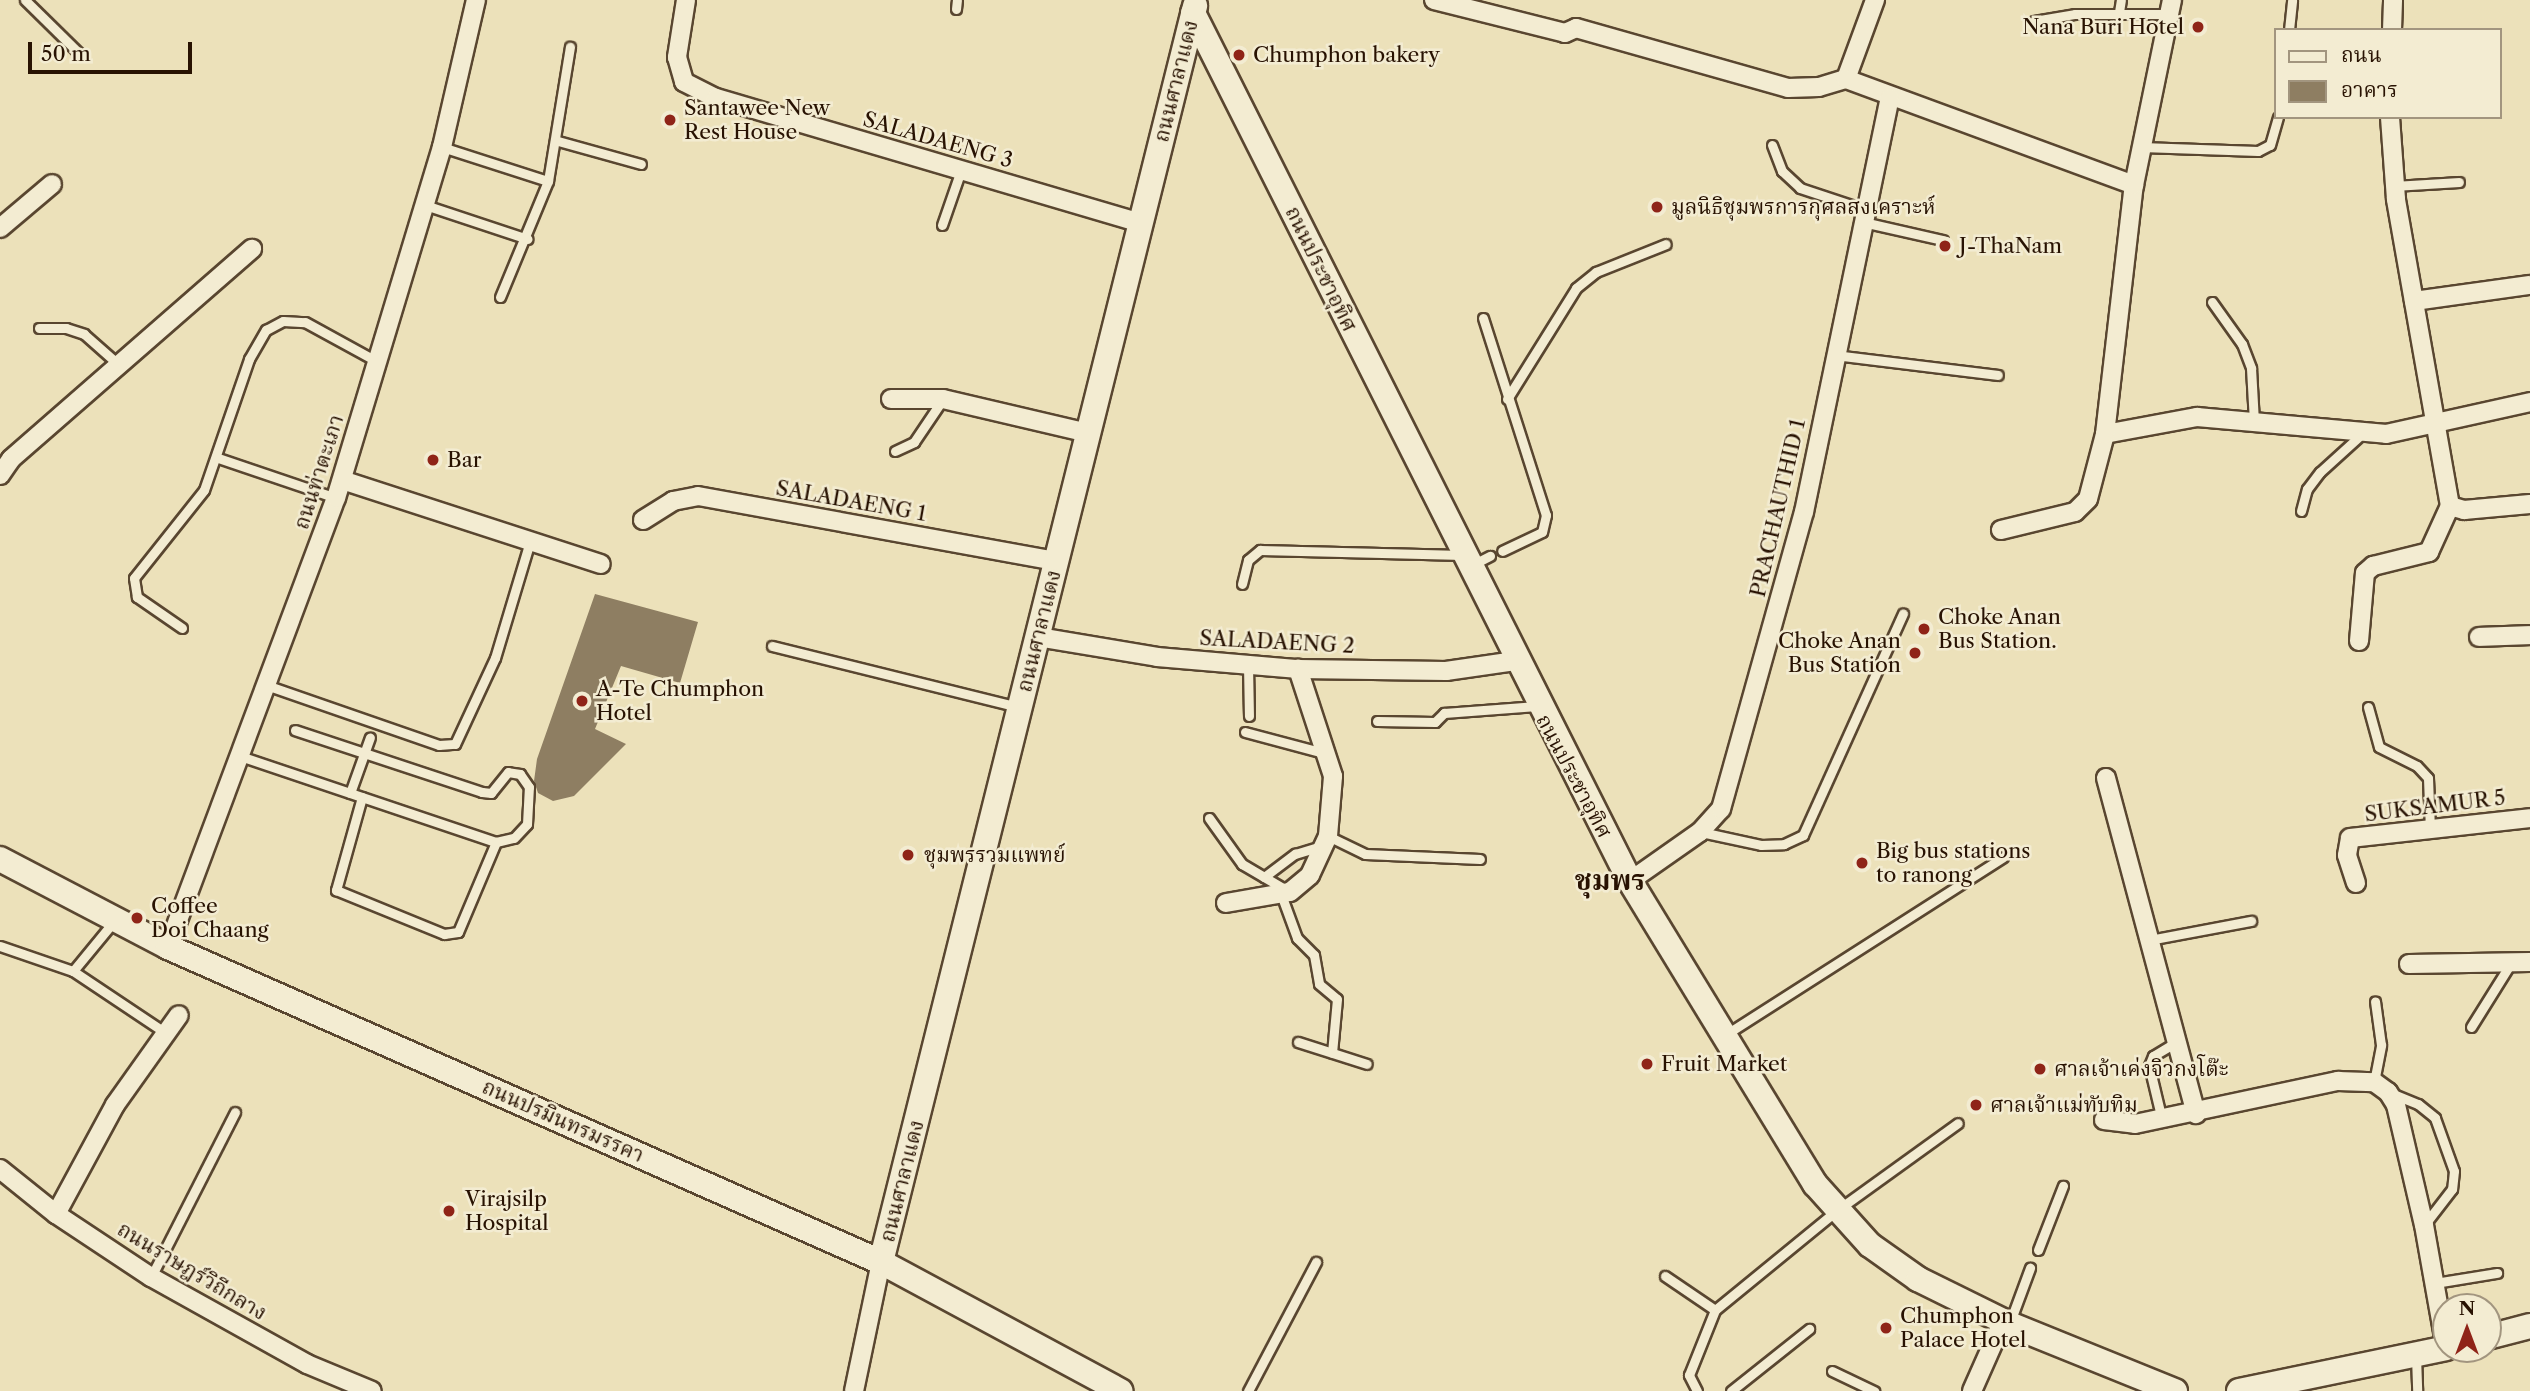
<!DOCTYPE html>
<meta charset="utf-8">
<style>
body{margin:0}
#map{position:relative;width:2530px;height:1391px;overflow:hidden;background:#ece1ba;font-family:"Libre Caslon Text","Noto Serif Thai",serif}
div>[style]{position:absolute}
[style*='--x']{left:calc(var(--x)*1px);top:calc(var(--y)*1px);width:calc(var(--w)*1px);rotate:calc(var(--a)*1deg)}
.building>*{inset:0;background:#8e7e62}
.roads{filter:drop-shadow(2px 0 #594630) drop-shadow(-2px 0 #594630) drop-shadow(0 2px #594630) drop-shadow(0 -2px #594630)}
.lane>*{height:9px;margin:-4.5px;padding:0 4.5px;transform-origin:4.5px;border-radius:4.5px;background:#f3ecd2}
.street>*{height:18px;margin:-9px;padding:0 9px;transform-origin:9px;border-radius:9px;background:#f3ecd2}
.secondary>*{height:24px;margin:-12px;padding:0 12px;transform-origin:12px;border-radius:12px;background:#f3ecd2}
.dots>*{width:19px;height:19px;translate:-50% -50%;box-sizing:border-box;border:4px solid #f3ecd2;border-radius:50%}
span{translate:-50% -50%;white-space:nowrap;text-align:center;line-height:1.15;-webkit-text-stroke:5px #f3ecd2;paint-order:stroke}
.poi-label{font-size:21px;color:#281202}
.right{translate:-100% -50%;text-align:right}
.left{translate:0 -50%;text-align:left}
.street-label{font-size:21px;color:#281202}
.district-label{font-size:28px;color:#281202;font-weight:700}
.legend{position:absolute;left:2274px;top:28px;width:228px;height:91px;box-sizing:border-box;background:#f3ecd2;border:2px solid #a2957f;margin:0;padding:9px 12px;list-style:none;font-size:21px;color:#281202}
.legend li{display:flex;align-items:center;gap:14px;height:35px}
.legend b{width:35px;border:2px solid #a2957f}
.north{position:absolute;left:2432px;top:1293px;width:70px;height:70px;box-sizing:border-box;background:#f3ecd2;border:2px solid #a2957f;border-radius:50%;rotate:0deg;font-size:19px;font-weight:700;line-height:28px;text-align:center;color:#281202}
.north::after{content:'';display:block;margin:auto;width:24px;height:32px;background:#8f2418;clip-path:polygon(50% 0,100% 100%,50% 72%,0 100%)}
.scale{position:absolute;left:28px;top:42px;width:164px;height:32px;box-sizing:border-box;border:4px solid #281202;border-top:0;padding-left:9px;font-size:21px;line-height:24px;white-space:nowrap;color:#281202;-webkit-text-stroke:5px #f3ecd2;paint-order:stroke}
</style>
<div id="map">
<div class="building">
<div style="clip-path:polygon(595px 594px,698px 622px,680px 683px,621px 666px,595px 729px,626px 744px,574px 796px,553px 801px,538px 793px,534px 781px,537px 759px)"></div>
</div>
<div class="roads">
<div class="lane">
<div style="--x:25;--y:0;--w:76;--a:44.5"></div>
<div style="--x:956;--y:9;--w:9;--a:-84"></div>
<div style="--x:2119;--y:12;--w:12;--a:-81"></div>
<div style="--x:2034;--y:21;--w:42;--a:-9.7"></div>
<div style="--x:2075;--y:14;--w:94;--a:0"></div>
<div style="--x:2289;--y:30;--w:30;--a:-84"></div>
<div style="--x:558;--y:141;--w:86;--a:15.5"></div>
<div style="--x:1772;--y:145;--w:28;--a:69"></div>
<div style="--x:1782;--y:171;--w:25;--a:43"></div>
<div style="--x:1800;--y:188;--w:70;--a:18.4"></div>
<div style="--x:442;--y:147;--w:111;--a:17.8"></div>
<div style="--x:2141;--y:147;--w:117;--a:2"></div>
<div style="--x:2258;--y:151;--w:13;--a:-27"></div>
<div style="--x:2270;--y:145;--w:29;--a:-74"></div>
<div style="--x:2394;--y:186;--w:65;--a:-3.5"></div>
<div style="--x:425;--y:205;--w:108;--a:18.3"></div>
<div style="--x:1863;--y:222;--w:82;--a:12.7"></div>
<div style="--x:942;--y:225;--w:58;--a:-70.9"></div>
<div style="--x:500;--y:297;--w:126;--a:-67.5"></div>
<div style="--x:548;--y:181;--w:136;--a:-80.7"></div>
<div style="--x:2212;--y:302;--w:52;--a:54.5"></div>
<div style="--x:2242;--y:344;--w:26;--a:69"></div>
<div style="--x:2251;--y:368;--w:54;--a:86.8"></div>
<div style="--x:1483;--y:318;--w:207;--a:72.3"></div>
<div style="--x:1546;--y:515;--w:17;--a:103"></div>
<div style="--x:1542;--y:532;--w:44;--a:154.6"></div>
<div style="--x:39;--y:328;--w:27;--a:0"></div>
<div style="--x:66;--y:328;--w:19;--a:18"></div>
<div style="--x:84;--y:334;--w:47;--a:41.5"></div>
<div style="--x:1835;--y:355;--w:164;--a:7"></div>
<div style="--x:1507;--y:399;--w:131;--a:-58.1"></div>
<div style="--x:1576;--y:288;--w:26;--a:-39"></div>
<div style="--x:1596;--y:272;--w:75;--a:-21.8"></div>
<div style="--x:895;--y:451;--w:21;--a:-25"></div>
<div style="--x:914;--y:442;--w:52;--a:-56"></div>
<div style="--x:218;--y:458;--w:125;--a:18.7"></div>
<div style="--x:2301;--y:511;--w:23;--a:-75"></div>
<div style="--x:2307;--y:489;--w:21;--a:-53"></div>
<div style="--x:2320;--y:472;--w:58;--a:-42.2"></div>
<div style="--x:1474;--y:564;--w:18;--a:-27"></div>
<div style="--x:1242;--y:584;--w:25;--a:-76"></div>
<div style="--x:1248;--y:560;--w:16;--a:-40"></div>
<div style="--x:1260;--y:550;--w:203;--a:1.4"></div>
<div style="--x:182;--y:628;--w:55;--a:-145.4"></div>
<div style="--x:137;--y:597;--w:19;--a:-99"></div>
<div style="--x:134;--y:578;--w:112;--a:-51.5"></div>
<div style="--x:204;--y:490;--w:139;--a:-71"></div>
<div style="--x:249;--y:359;--w:34;--a:-60"></div>
<div style="--x:266;--y:330;--w:19;--a:-28"></div>
<div style="--x:283;--y:321;--w:22;--a:3"></div>
<div style="--x:305;--y:322;--w:83;--a:28.7"></div>
<div style="--x:772;--y:646;--w:254;--a:13.9"></div>
<div style="--x:1248;--y:665;--w:51;--a:88.9"></div>
<div style="--x:266;--y:685;--w:183;--a:19.1"></div>
<div style="--x:439;--y:745;--w:16;--a:-4"></div>
<div style="--x:455;--y:744;--w:95;--a:-65.1"></div>
<div style="--x:495;--y:658;--w:122;--a:-73.3"></div>
<div style="--x:2368;--y:707;--w:41;--a:74.6"></div>
<div style="--x:2379;--y:747;--w:42;--a:26.6"></div>
<div style="--x:2417;--y:766;--w:16;--a:47"></div>
<div style="--x:2428;--y:778;--w:51;--a:87.8"></div>
<div style="--x:1377;--y:721;--w:58;--a:1"></div>
<div style="--x:1435;--y:722;--w:13;--a:-45"></div>
<div style="--x:1444;--y:713;--w:93;--a:-4.3"></div>
<div style="--x:1245;--y:732;--w:82;--a:14.9"></div>
<div style="--x:240;--y:756;--w:270;--a:18.6"></div>
<div style="--x:496;--y:842;--w:18;--a:-13"></div>
<div style="--x:514;--y:838;--w:19;--a:-47"></div>
<div style="--x:527;--y:824;--w:37;--a:-87"></div>
<div style="--x:529;--y:787;--w:16;--a:-125"></div>
<div style="--x:520;--y:774;--w:12;--a:-171"></div>
<div style="--x:508;--y:772;--w:27;--a:129"></div>
<div style="--x:491;--y:793;--w:9;--a:-174"></div>
<div style="--x:482;--y:792;--w:197;--a:-161.7"></div>
<div style="--x:350;--y:793;--w:59;--a:-70.3"></div>
<div style="--x:362;--y:797;--w:97;--a:105.6"></div>
<div style="--x:336;--y:890;--w:117;--a:22.2"></div>
<div style="--x:444;--y:934;--w:14;--a:-8"></div>
<div style="--x:458;--y:932;--w:98;--a:-67.1"></div>
<div style="--x:1209;--y:818;--w:57;--a:54.3"></div>
<div style="--x:1242;--y:864;--w:53;--a:30.4"></div>
<div style="--x:1701;--y:832;--w:61;--a:12.2"></div>
<div style="--x:1761;--y:845;--w:23;--a:-2"></div>
<div style="--x:1784;--y:844;--w:21;--a:-25"></div>
<div style="--x:1803;--y:835;--w:243;--a:-65.7"></div>
<div style="--x:1328;--y:836;--w:41;--a:25.9"></div>
<div style="--x:1365;--y:854;--w:115;--a:2.5"></div>
<div style="--x:1264;--y:877;--w:39;--a:-37"></div>
<div style="--x:1295;--y:854;--w:30;--a:-17"></div>
<div style="--x:1282;--y:897;--w:44;--a:69.9"></div>
<div style="--x:1297;--y:938;--w:24;--a:45"></div>
<div style="--x:1314;--y:955;--w:29;--a:80"></div>
<div style="--x:1319;--y:984;--w:23;--a:40"></div>
<div style="--x:1337;--y:999;--w:54;--a:95.3"></div>
<div style="--x:2149;--y:940;--w:104;--a:-10.6"></div>
<div style="--x:0;--y:946;--w:77;--a:18.9"></div>
<div style="--x:73;--y:971;--w:65;--a:-50.6"></div>
<div style="--x:73;--y:971;--w:112;--a:33.7"></div>
<div style="--x:2471;--y:1027;--w:75;--a:-58"></div>
<div style="--x:1725;--y:1035;--w:330;--a:-32.6"></div>
<div style="--x:1298;--y:1042;--w:72;--a:17.7"></div>
<div style="--x:2374;--y:1082;--w:38;--a:-79"></div>
<div style="--x:2381;--y:1045;--w:44;--a:-97.8"></div>
<div style="--x:2393;--y:1094;--w:27;--a:22"></div>
<div style="--x:2418;--y:1104;--w:22;--a:39"></div>
<div style="--x:2435;--y:1118;--w:56;--a:70.3"></div>
<div style="--x:2454;--y:1171;--w:18;--a:96"></div>
<div style="--x:2452;--y:1189;--w:44;--a:127.6"></div>
<div style="--x:2162;--y:1120;--w:56;--a:-103.5"></div>
<div style="--x:2149;--y:1066;--w:11;--a:-68"></div>
<div style="--x:2153;--y:1056;--w:27;--a:-31"></div>
<div style="--x:2038;--y:1250;--w:69;--a:-68.7"></div>
<div style="--x:1665;--y:1276;--w:60;--a:34.2"></div>
<div style="--x:151;--y:1277;--w:185;--a:-63"></div>
<div style="--x:2435;--y:1283;--w:63;--a:-9.2"></div>
<div style="--x:2010;--y:1322;--w:58;--a:-69.7"></div>
<div style="--x:2416;--y:1356;--w:35;--a:88"></div>
<div style="--x:1832;--y:1371;--w:47;--a:25.5"></div>
<div style="--x:1248;--y:1391;--w:146;--a:-62.2"></div>
<div style="--x:1697;--y:1391;--w:18;--a:-117"></div>
<div style="--x:1689;--y:1375;--w:70;--a:-68.2"></div>
<div style="--x:1715;--y:1310;--w:156;--a:-39.3"></div>
<div style="--x:1836;--y:1211;--w:150;--a:-35.8"></div>
<div style="--x:1731;--y:1391;--w:100;--a:-38.5"></div>
</div>
<div class="street">
<div style="--x:686;--y:0;--w:58;--a:99"></div>
<div style="--x:677;--y:57;--w:26;--a:74"></div>
<div style="--x:684;--y:82;--w:36;--a:27"></div>
<div style="--x:716;--y:98;--w:443;--a:16.4"></div>
<div style="--x:1434;--y:0;--w:135;--a:14.1"></div>
<div style="--x:1565;--y:33;--w:12;--a:-24"></div>
<div style="--x:1576;--y:28;--w:220;--a:15.8"></div>
<div style="--x:1788;--y:88;--w:31;--a:-2"></div>
<div style="--x:1819;--y:87;--w:28;--a:-17"></div>
<div style="--x:1875;--y:0;--w:84;--a:110.2"></div>
<div style="--x:1846;--y:79;--w:307;--a:20.2"></div>
<div style="--x:2392;--y:30;--w:30;--a:-88"></div>
<div style="--x:0;--y:228;--w:68;--a:-40.2"></div>
<div style="--x:2414;--y:301;--w:117;--a:-7.9"></div>
<div style="--x:891;--y:399;--w:52;--a:0"></div>
<div style="--x:943;--y:399;--w:149;--a:13.2"></div>
<div style="--x:2105;--y:434;--w:94;--a:-10.5"></div>
<div style="--x:2197;--y:417;--w:190;--a:5.1"></div>
<div style="--x:2386;--y:434;--w:148;--a:-12.5"></div>
<div style="--x:0;--y:475;--w:19;--a:-55"></div>
<div style="--x:11;--y:459;--w:320;--a:-41.1"></div>
<div style="--x:342;--y:480;--w:272;--a:18"></div>
<div style="--x:2450;--y:506;--w:15;--a:16"></div>
<div style="--x:2464;--y:510;--w:66;--a:-5.2"></div>
<div style="--x:643;--y:520;--w:36;--a:-32"></div>
<div style="--x:673;--y:501;--w:25;--a:-11"></div>
<div style="--x:698;--y:496;--w:364;--a:10.3"></div>
<div style="--x:2001;--y:530;--w:76;--a:-13.7"></div>
<div style="--x:2075;--y:512;--w:18;--a:-45"></div>
<div style="--x:2088;--y:499;--w:67;--a:-75.3"></div>
<div style="--x:2105;--y:434;--w:251;--a:-83.4"></div>
<div style="--x:2134;--y:185;--w:189;--a:-78.4"></div>
<div style="--x:1038;--y:637;--w:121;--a:9.5"></div>
<div style="--x:1157;--y:657;--w:142;--a:4.9"></div>
<div style="--x:1298;--y:669;--w:148;--a:0.8"></div>
<div style="--x:1446;--y:671;--w:70;--a:-8.2"></div>
<div style="--x:2479;--y:637;--w:51;--a:-2.2"></div>
<div style="--x:2359;--y:641;--w:68;--a:-85"></div>
<div style="--x:2365;--y:573;--w:11;--a:-41"></div>
<div style="--x:2373;--y:566;--w:58;--a:-14"></div>
<div style="--x:2429;--y:552;--w:51;--a:-65.5"></div>
<div style="--x:2450;--y:506;--w:312;--a:-100"></div>
<div style="--x:2396;--y:199;--w:82;--a:-94.2"></div>
<div style="--x:2106;--y:778;--w:348;--a:75"></div>
<div style="--x:1630;--y:881;--w:85;--a:-35"></div>
<div style="--x:1700;--y:832;--w:31;--a:-48"></div>
<div style="--x:1721;--y:809;--w:308;--a:-74.4"></div>
<div style="--x:1804;--y:512;--w:423;--a:-78.3"></div>
<div style="--x:2356;--y:883;--w:29;--a:-108"></div>
<div style="--x:2347;--y:855;--w:17;--a:-80"></div>
<div style="--x:2350;--y:838;--w:181;--a:-6.3"></div>
<div style="--x:1226;--y:903;--w:65;--a:-9.8"></div>
<div style="--x:1290;--y:892;--w:26;--a:-40"></div>
<div style="--x:1310;--y:875;--w:43;--a:-65.2"></div>
<div style="--x:1328;--y:836;--w:60;--a:-85.2"></div>
<div style="--x:1333;--y:776;--w:113;--a:-108.1"></div>
<div style="--x:168;--y:947;--w:479;--a:-69.5"></div>
<div style="--x:336;--y:498;--w:367;--a:-73.2"></div>
<div style="--x:442;--y:147;--w:151;--a:-77"></div>
<div style="--x:2409;--y:964;--w:121;--a:-0.9"></div>
<div style="--x:2104;--y:1120;--w:31;--a:7"></div>
<div style="--x:2135;--y:1124;--w:208;--a:-12"></div>
<div style="--x:2338;--y:1081;--w:36;--a:2"></div>
<div style="--x:2374;--y:1082;--w:17;--a:36"></div>
<div style="--x:2388;--y:1092;--w:15;--a:58"></div>
<div style="--x:2396;--y:1105;--w:123;--a:76.9"></div>
<div style="--x:2424;--y:1225;--w:125;--a:79.9"></div>
<div style="--x:0;--y:1169;--w:72;--a:38.8"></div>
<div style="--x:56;--y:1214;--w:114;--a:33.6"></div>
<div style="--x:151;--y:1277;--w:179;--a:29.1"></div>
<div style="--x:307;--y:1364;--w:70;--a:22.6"></div>
<div style="--x:56;--y:1214;--w:124;--a:-61.6"></div>
<div style="--x:115;--y:1105;--w:110;--a:-54.6"></div>
<div style="--x:854;--y:1391;--w:132;--a:-78.2"></div>
<div style="--x:1972;--y:1391;--w:77;--a:-66.1"></div>
</div>
<div class="secondary">
<div style="--x:1193;--y:13;--w:972;--a:63.28"></div>
<div style="--x:1630;--y:881;--w:355;--a:58.6"></div>
<div style="--x:1815;--y:1184;--w:82;--a:48"></div>
<div style="--x:1870;--y:1245;--w:59;--a:35.3"></div>
<div style="--x:1918;--y:1279;--w:102;--a:26.3"></div>
<div style="--x:2009;--y:1324;--w:179;--a:22"></div>
<div style="--x:0;--y:859;--w:190;--a:27.6"></div>
<div style="--x:168;--y:947;--w:779;--a:23.84"></div>
<div style="--x:881;--y:1262;--w:272;--a:28.3"></div>
<div style="--x:881;--y:1262;--w:1295;--a:-75.96"></div>
<div style="--x:2488;--y:1337;--w:43;--a:-14.7"></div>
<div style="--x:2239;--y:1391;--w:211;--a:-11.7"></div>
</div>
</div>
<div class="dots">
<div style="left:2198px;top:27px;background:#8f2418"></div>
<div style="left:1239px;top:55px;background:#8f2418"></div>
<div style="left:670px;top:120px;background:#8f2418"></div>
<div style="left:1657px;top:207px;background:#8f2418"></div>
<div style="left:1945px;top:246px;background:#8f2418"></div>
<div style="left:433px;top:460px;background:#8f2418"></div>
<div style="left:1924px;top:629px;background:#8f2418"></div>
<div style="left:1915px;top:653px;background:#8f2418"></div>
<div style="left:582px;top:701px;background:#8f2418"></div>
<div style="left:908px;top:855px;background:#8f2418"></div>
<div style="left:1862px;top:863px;background:#8f2418"></div>
<div style="left:137px;top:918px;background:#8f2418"></div>
<div style="left:1647px;top:1064px;background:#8f2418"></div>
<div style="left:2040px;top:1069px;background:#8f2418"></div>
<div style="left:1976px;top:1105px;background:#8f2418"></div>
<div style="left:449px;top:1211px;background:#8f2418"></div>
<div style="left:1886px;top:1328px;background:#8f2418"></div>
</div>
<div class="poi-label">
<span class="right" style="left:2184px;top:27px">Nana Buri Hotel</span>
<span class="left" style="left:1253px;top:55px">Chumphon bakery</span>
<span class="left" style="left:684px;top:120px">Santawee New<br>Rest House</span>
<span class="left" style="left:1671px;top:207px">มูลนิธิชุมพรการกุศลสงเคราะห์</span>
<span class="left" style="left:1959px;top:246px">J-ThaNam</span>
<span class="left" style="left:447px;top:460px">Bar</span>
<span class="left" style="left:1938px;top:629px">Choke Anan<br>Bus Station.</span>
<span class="right" style="left:1901px;top:653px">Choke Anan<br>Bus Station</span>
<span class="left" style="left:596px;top:701px">A-Te Chumphon<br>Hotel</span>
<span class="left" style="left:1876px;top:863px">Big bus stations<br>to ranong</span>
<span class="left" style="left:924px;top:855px">ชุมพรรวมแพทย์</span>
<span class="left" style="left:151px;top:918px">Coffee<br>Doi Chaang</span>
<span class="left" style="left:1661px;top:1064px">Fruit Market</span>
<span class="left" style="left:2054px;top:1069px">ศาลเจ้าเค่งจิวกงโต๊ะ</span>
<span class="left" style="left:1990px;top:1105px">ศาลเจ้าแม่ทับทิม</span>
<span class="left" style="left:465px;top:1211px">Virajsilp<br>Hospital</span>
<span class="left" style="left:1900px;top:1328px">Chumphon<br>Palace Hotel</span>
</div>
<div class="street-label">
<span style="left:1176px;top:81px;rotate:-76deg">ถนนศาลาแดง</span>
<span style="left:938px;top:140px;rotate:16deg">SALADAENG 3</span>
<span style="left:1321px;top:269px;rotate:64deg">ถนนประชาอุทิศ</span>
<span style="left:319px;top:472px;rotate:-72deg">ถนนท่าตะเภา</span>
<span style="left:851px;top:501px;rotate:10deg">SALADAENG 1</span>
<span style="left:1778px;top:508px;rotate:-77deg">PRACHAUTHID 1</span>
<span style="left:1039px;top:631px;rotate:-76deg">ถนนศาลาแดง</span>
<span style="left:1277px;top:642px;rotate:3deg">SALADAENG 2</span>
<span style="left:1574px;top:776px;rotate:62deg">ถนนประชาอุทิศ</span>
<span style="left:2435px;top:806px;rotate:-7deg">SUKSAMUR 5</span>
<span style="left:563px;top:1121px;rotate:24deg">ถนนปรมินทรมรรคา</span>
<span style="left:902px;top:1181px;rotate:-76deg">ถนนศาลาแดง</span>
<span style="left:192px;top:1271px;rotate:31deg">ถนนราษฎร์วิถีกลาง</span>
</div>
<div class="district-label">
<span style="left:1610px;top:880px">ชุมพร</span>
</div>
<ul class="legend">
<li><b style="height:9px;background:#f3ecd2"></b>ถนน</li>
<li><b style="height:19px;background:#8e7e62"></b>อาคาร</li>
</ul>
<div class="north">N</div>
<div class="scale">50 m</div>
</div>
